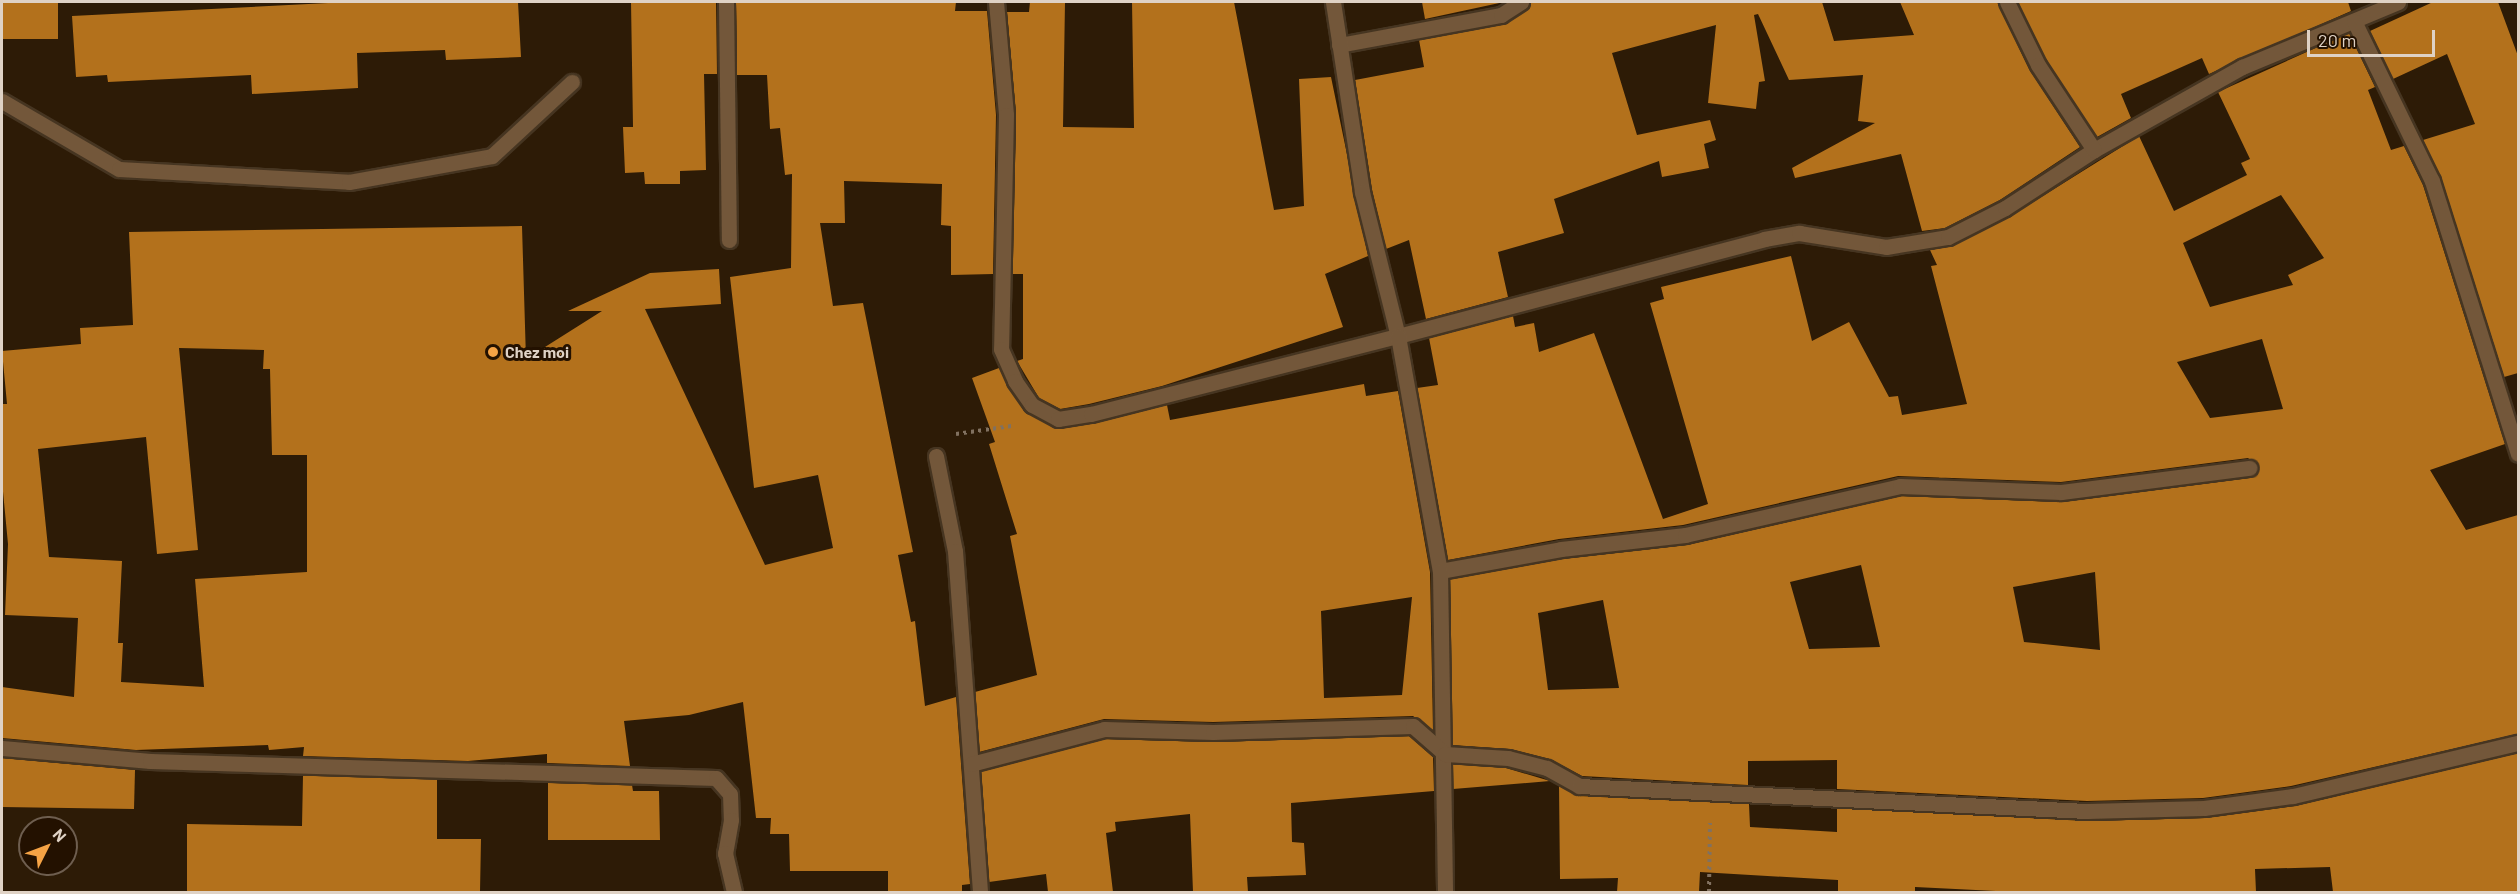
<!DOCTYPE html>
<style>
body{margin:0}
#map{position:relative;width:2520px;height:894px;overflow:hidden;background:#2d1b06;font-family:Barlow,sans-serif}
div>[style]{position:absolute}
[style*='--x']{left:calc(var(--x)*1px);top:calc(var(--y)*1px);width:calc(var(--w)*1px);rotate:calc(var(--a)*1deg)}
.building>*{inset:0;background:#b3711c;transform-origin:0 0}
.path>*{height:4px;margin-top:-2px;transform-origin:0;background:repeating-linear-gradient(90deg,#817160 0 3px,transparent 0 7.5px)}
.roads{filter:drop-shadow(2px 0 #463521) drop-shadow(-2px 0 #463521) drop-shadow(0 2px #463521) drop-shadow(0 -2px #463521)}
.service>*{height:15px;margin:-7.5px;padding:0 7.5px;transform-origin:7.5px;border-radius:7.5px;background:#73573a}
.minor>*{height:15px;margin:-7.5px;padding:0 7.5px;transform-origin:7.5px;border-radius:7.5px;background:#73573a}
.dots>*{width:16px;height:16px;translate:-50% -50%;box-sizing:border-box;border:3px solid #231100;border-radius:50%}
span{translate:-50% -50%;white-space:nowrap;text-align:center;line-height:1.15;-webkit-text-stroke:6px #231100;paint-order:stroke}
.poi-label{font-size:16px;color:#dfd2c5;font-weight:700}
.left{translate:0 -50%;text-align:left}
.frame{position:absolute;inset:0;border:3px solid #dfd2c5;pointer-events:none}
.north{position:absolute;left:18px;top:816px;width:60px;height:60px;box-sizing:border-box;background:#231100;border:2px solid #6e5e4f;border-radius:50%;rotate:48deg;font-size:16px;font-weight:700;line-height:24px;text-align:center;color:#dfd2c5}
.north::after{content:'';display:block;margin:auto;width:21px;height:27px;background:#f5a345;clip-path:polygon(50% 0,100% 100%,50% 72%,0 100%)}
.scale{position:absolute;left:2307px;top:30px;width:128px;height:27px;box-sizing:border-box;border:3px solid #dfd2c5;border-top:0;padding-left:8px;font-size:18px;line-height:21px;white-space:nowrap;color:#dfd2c5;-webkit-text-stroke:4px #231100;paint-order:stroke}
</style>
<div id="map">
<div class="building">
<div style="left:2px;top:2px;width:56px;height:37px"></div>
<div style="clip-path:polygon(348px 2px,518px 2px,521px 57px,446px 60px,445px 50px,357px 53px,358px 88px,252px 94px,251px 75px,108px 82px,107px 75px,76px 77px,72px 16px)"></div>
<div style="clip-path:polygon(631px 2px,716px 2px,717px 74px,704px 74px,706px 170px,680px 171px,680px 184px,645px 184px,644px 172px,625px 173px,623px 127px,633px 127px)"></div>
<div style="clip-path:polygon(evenodd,736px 2px,956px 2px,955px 11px,987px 11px,996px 115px,993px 274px,951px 275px,951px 226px,941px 225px,942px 184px,844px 181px,845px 223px,820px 223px,833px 306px,863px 303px,913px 552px,898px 555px,911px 622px,915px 621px,925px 706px,956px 697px,970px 884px,962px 885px,962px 892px,888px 892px,888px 871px,790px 871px,789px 834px,770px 834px,771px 818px,756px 818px,743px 702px,689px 715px,624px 721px,630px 766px,547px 763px,547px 754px,468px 761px,303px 756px,304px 747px,269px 750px,268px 745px,136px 750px,2px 738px,2px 687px,74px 697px,78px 618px,5px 615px,8px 544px,2px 481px,2px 404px,7px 404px,2px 351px,81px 344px,80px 328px,133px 325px,129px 232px,522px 226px,526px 359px,602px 311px,568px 311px,650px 273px,719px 269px,721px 304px,645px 309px,765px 565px,833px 548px,818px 475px,754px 488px,730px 277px,791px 268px,792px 174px,785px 175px,780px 128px,770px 129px,767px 75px,737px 75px,736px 2px,179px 348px,264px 350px,263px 369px,270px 369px,272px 455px,307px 455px,307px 572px,195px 579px,204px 687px,121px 682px,123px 643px,118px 643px,122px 561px,49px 557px,38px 449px,146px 437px,157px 554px,198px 550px,179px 348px)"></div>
<div style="clip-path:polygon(1030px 2px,1065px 2px,1063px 127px,1134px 128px,1132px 2px,1234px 2px,1274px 210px,1304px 206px,1299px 79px,1331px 77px,1368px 256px,1325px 274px,1343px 327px,1162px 386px,1089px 404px,1060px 409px,1039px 398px,1017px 361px,1023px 359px,1023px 274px,1012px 274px,1016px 115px,1007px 12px,1029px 12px)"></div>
<div style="clip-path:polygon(1422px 2px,1504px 2px,1425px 19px)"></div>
<div style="clip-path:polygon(1531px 2px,1822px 2px,1834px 41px,1914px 35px,1900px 2px,1997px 2px,2029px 69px,2080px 147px,2000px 200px,1945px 228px,1922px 231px,1901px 154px,1795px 178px,1792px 168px,1875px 123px,1858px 121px,1863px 75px,1789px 80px,1758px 14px,1754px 15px,1765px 81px,1759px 82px,1756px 109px,1708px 103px,1716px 25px,1612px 53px,1637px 135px,1710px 120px,1716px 140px,1704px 144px,1709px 168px,1662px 177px,1659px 161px,1554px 199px,1564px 233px,1498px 252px,1508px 297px,1426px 319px,1409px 240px,1386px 249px,1372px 190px,1355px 80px,1424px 67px,1419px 40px,1503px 24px,1526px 10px)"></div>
<div style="clip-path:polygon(2018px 2px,2348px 2px,2351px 11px,2209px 74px,2202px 58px,2121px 94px,2131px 118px,2097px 137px,2046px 60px)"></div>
<div style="clip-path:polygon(2433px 2px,2498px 2px,2518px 56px,2518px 373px,2504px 377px,2441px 178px,2423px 140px,2475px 124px,2447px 54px,2393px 79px,2370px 31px)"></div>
<div style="clip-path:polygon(evenodd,2349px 33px,2375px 87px,2368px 90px,2391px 150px,2404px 146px,2423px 185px,2505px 444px,2430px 470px,2466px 530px,2518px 515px,2518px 734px,2291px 786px,2203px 798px,2087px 801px,1837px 789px,1837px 760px,1748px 761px,1748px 785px,1582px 776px,1550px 759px,1510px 749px,1452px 745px,1450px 579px,1562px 559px,1687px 545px,1901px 496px,2062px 502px,2250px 478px,2259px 467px,2248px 458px,2061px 482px,1898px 476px,1683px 525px,1559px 539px,1448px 560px,1417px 388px,1438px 385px,1429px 338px,1513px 316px,1515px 327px,1534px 323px,1539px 352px,1594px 333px,1663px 519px,1708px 504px,1650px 303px,1664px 299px,1661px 287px,1791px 256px,1812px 341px,1849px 322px,1889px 397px,1898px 396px,1902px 415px,1967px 404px,1931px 266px,1937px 265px,1930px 250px,1952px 246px,2009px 217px,2139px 136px,2174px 211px,2247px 175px,2241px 163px,2250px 159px,2218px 92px,2349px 33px,2281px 195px,2324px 258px,2288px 275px,2293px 285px,2210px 307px,2183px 243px,2281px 195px,2349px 33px,2262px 339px,2283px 409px,2210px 418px,2177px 362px,2262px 339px,2349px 33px,1861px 565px,1880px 647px,1809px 649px,1790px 582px,1861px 565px,2349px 33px,2095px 572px,2100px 650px,2024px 642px,2013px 587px,2095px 572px,2349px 33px,1603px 600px,1619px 688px,1548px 690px,1538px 613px,1603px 600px)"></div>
<div style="clip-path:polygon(evenodd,999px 368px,1024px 411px,1059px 429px,1167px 405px,1170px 420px,1364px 384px,1366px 396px,1398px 391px,1430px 572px,1433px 730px,1413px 716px,1213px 722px,1104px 719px,979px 752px,975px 692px,1037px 675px,1010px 536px,1017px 534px,989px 444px,995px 442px,972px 378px,999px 368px,1412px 597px,1402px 695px,1324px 698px,1321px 611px,1412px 597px)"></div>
<div style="clip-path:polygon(1409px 736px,1433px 757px,1434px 791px,1291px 803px,1292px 842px,1304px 843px,1306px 875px,1247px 877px,1248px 892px,1193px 892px,1190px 814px,1115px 822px,1116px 831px,1106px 833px,1113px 892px,1048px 892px,1046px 874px,989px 882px,981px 771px,1105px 739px,1213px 742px)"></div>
<div style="clip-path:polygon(2518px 753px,2518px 892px,2333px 892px,2330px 867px,2255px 869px,2256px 892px,2016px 892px,1915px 887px,1915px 891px,1838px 892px,1838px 880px,1700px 872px,1699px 892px,1617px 892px,1618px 878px,1560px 879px,1559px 786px,1579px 796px,1749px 804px,1750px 827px,1837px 832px,1837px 808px,2087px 821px,2205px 818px,2295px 806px)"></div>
<div style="clip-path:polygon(2px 758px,135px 770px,134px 809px,2px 807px)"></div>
<div style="clip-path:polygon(1453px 764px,1506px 768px,1550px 781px,1453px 789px)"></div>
<div style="clip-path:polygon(303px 775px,437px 779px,437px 839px,481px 839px,480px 892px,187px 892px,187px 824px,302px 826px)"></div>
<div style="clip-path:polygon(548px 783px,632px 785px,633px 791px,659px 791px,660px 840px,548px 840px)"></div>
</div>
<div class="path">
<div style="--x:956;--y:434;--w:56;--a:-8.3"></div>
<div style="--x:1709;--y:892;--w:69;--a:-89.2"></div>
</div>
<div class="roads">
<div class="service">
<div style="--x:726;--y:2;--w:238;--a:89.3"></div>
<div style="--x:1339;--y:45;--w:165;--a:-10.5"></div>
<div style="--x:1501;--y:15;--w:24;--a:-33"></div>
<div style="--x:2;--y:101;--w:135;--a:30.2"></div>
<div style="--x:119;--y:169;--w:230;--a:3.2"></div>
<div style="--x:349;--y:182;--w:145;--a:-10.3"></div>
<div style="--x:492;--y:156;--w:109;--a:-42.8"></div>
<div style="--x:1440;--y:571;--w:123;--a:-10.3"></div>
<div style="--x:1561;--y:549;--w:125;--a:-6.4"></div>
<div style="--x:1685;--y:535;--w:221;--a:-12.8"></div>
<div style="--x:1900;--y:486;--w:161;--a:2.1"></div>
<div style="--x:2061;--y:492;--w:190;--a:-7.3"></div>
<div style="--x:2087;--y:811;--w:117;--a:-1.5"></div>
<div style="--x:2204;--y:808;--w:90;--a:-7.7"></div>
<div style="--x:2293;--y:796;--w:231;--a:-13.3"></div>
</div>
<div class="minor">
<div style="--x:996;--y:2;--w:113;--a:84.9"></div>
<div style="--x:1006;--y:115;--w:234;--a:91.2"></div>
<div style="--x:1001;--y:349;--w:35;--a:66"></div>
<div style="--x:1015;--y:381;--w:29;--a:55"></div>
<div style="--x:1032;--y:405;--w:30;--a:28"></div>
<div style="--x:1058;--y:419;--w:33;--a:-9"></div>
<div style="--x:1091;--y:414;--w:317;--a:-14.3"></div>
<div style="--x:1398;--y:336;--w:379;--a:-14.8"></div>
<div style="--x:1764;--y:239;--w:36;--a:-10"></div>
<div style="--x:1799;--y:233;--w:88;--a:9.1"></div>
<div style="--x:1886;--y:247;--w:63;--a:-9.2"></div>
<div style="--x:1948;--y:237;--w:64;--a:-27"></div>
<div style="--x:2005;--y:208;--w:106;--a:-33.1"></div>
<div style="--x:2094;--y:150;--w:170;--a:-29.3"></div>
<div style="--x:2242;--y:67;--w:169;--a:-22.6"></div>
<div style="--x:1333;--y:2;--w:192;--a:81.3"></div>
<div style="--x:1362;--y:192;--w:148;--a:76"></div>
<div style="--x:1398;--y:336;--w:239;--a:79.9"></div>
<div style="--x:1440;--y:571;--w:321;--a:89.1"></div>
<div style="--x:2007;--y:2;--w:70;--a:63.8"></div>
<div style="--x:2038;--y:65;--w:102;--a:56.6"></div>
<div style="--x:2354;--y:21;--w:178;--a:64"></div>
<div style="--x:2432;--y:181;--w:286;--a:72.5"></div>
<div style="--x:936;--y:456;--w:97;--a:78.7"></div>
<div style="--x:955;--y:551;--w:342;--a:85.8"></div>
<div style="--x:2;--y:748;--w:149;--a:5"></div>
<div style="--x:150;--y:761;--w:566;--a:1.72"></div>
<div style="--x:716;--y:778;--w:21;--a:49"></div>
<div style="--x:730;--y:794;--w:26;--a:88"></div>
<div style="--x:731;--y:820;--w:34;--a:100"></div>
<div style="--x:725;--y:853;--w:40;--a:77"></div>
<div style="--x:971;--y:764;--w:138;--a:-14.7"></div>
<div style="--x:1104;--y:729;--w:109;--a:1.6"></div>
<div style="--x:1213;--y:732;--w:200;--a:-1.7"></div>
<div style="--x:1413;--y:726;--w:43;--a:41.2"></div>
<div style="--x:1445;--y:754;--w:63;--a:3.6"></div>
<div style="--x:1508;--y:758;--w:40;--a:14.4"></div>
<div style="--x:1547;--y:768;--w:37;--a:29"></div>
<div style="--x:1579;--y:786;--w:509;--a:2.82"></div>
</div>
</div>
<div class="dots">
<div style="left:493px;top:352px;background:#f5a345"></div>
</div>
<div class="poi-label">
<span class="left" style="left:505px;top:352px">Chez moi</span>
</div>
<div class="frame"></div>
<div class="north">N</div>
<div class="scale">20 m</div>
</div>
